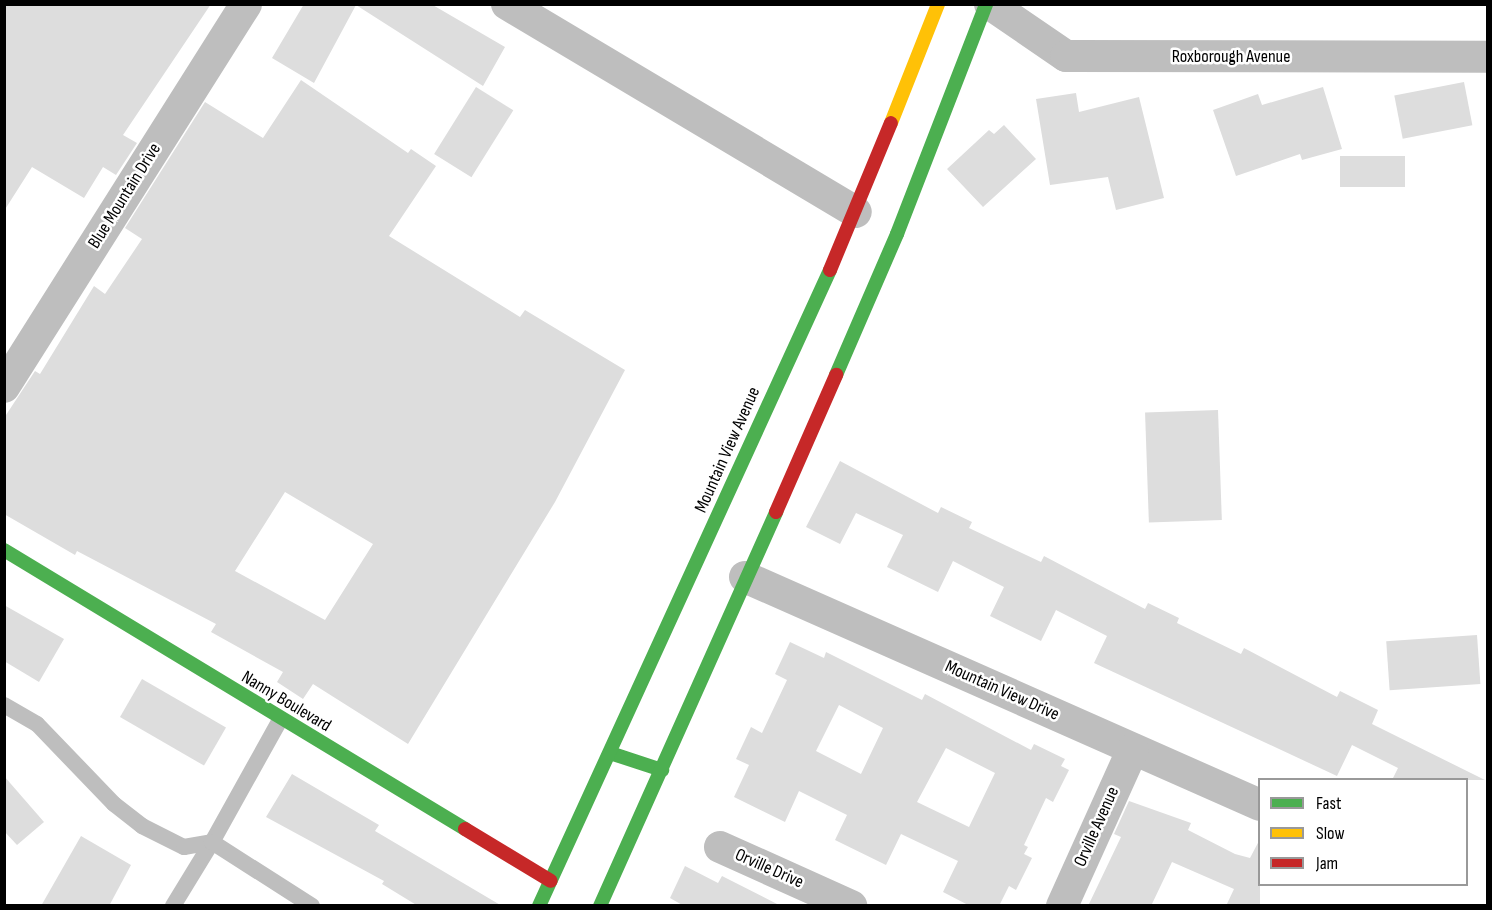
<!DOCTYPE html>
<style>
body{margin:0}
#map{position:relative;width:1492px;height:910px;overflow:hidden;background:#fff;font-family:"Sofia Sans Condensed",sans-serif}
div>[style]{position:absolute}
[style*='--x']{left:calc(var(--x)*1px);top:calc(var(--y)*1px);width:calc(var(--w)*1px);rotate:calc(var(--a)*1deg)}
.building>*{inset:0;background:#ddd;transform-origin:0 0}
.lane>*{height:16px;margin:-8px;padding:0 8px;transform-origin:8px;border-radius:8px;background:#bebebe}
.street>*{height:32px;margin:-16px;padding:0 16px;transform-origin:16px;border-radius:16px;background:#bebebe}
.fast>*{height:14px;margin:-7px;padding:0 7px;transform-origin:7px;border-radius:7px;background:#4caf50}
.slow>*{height:14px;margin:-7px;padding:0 7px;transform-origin:7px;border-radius:7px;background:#ffc107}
.jam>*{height:14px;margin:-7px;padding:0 7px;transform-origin:7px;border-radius:7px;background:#c62828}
span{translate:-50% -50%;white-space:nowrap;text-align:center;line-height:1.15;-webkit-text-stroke:5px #fff;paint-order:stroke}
.street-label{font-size:18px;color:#000}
.frame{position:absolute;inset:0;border:6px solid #000;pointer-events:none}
.legend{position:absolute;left:1258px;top:778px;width:210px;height:108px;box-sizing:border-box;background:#fff;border:2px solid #999;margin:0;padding:8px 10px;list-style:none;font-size:18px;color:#000}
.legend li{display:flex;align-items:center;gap:12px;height:30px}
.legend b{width:30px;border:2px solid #999}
</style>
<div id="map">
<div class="building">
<div style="clip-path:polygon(4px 4px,211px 4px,123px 135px,137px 143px,116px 175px,103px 167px,84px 198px,32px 167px,4px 211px)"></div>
<div style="clip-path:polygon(304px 4px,431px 4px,505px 47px,483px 86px,356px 5px,314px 83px,272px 58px)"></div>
<div style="clip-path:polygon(evenodd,301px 80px,408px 153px,411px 149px,436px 166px,389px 236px,520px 317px,525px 310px,625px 370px,555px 502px,408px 744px,313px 684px,303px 699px,277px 682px,283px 672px,211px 632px,216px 624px,77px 551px,75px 555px,4px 514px,4px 418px,35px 371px,40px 374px,94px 286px,105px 294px,142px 239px,125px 228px,205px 102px,263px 138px,301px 80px,285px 492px,373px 544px,325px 620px,235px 571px,285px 492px)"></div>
<div style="left:1464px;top:82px;width:44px;height:71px;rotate:79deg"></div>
<div style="left:476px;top:87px;width:44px;height:79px;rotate:32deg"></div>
<div style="clip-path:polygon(1323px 87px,1342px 149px,1302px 160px,1300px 154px,1236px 176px,1213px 110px,1258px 94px,1262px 105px)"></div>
<div style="clip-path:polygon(1076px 93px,1079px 112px,1139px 97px,1164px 198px,1116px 210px,1108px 177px,1050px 185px,1036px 99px)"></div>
<div style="clip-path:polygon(1004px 125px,1036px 159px,983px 207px,947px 169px,989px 130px,994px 134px)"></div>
<div style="left:1405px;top:156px;width:31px;height:65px;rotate:90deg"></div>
<div style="left:1218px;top:410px;width:110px;height:73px;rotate:88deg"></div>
<div style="clip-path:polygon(840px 461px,938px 513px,941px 507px,972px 522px,969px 528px,1041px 562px,1044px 556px,1145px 609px,1148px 603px,1179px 618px,1177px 623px,1241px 654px,1244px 648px,1337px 697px,1340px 691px,1378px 710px,1372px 724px,1485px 780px,1392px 780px,1398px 768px,1352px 745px,1337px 776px,1094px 663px,1107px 636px,1056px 610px,1041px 641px,990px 616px,1004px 587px,953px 561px,938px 592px,887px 567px,903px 535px,856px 513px,840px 544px,806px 527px)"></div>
<div style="clip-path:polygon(4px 605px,64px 639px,39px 682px,4px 661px)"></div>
<div style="left:1477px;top:635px;width:49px;height:91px;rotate:86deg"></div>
<div style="clip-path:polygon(evenodd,790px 642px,824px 658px,826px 652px,922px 700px,925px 694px,1031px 750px,1034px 744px,1065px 759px,1061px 766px,1069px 770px,1053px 802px,1046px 798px,1024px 845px,1028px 847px,1024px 854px,1032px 858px,1016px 890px,1009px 886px,999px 906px,970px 906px,943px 892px,958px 861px,901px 834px,886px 865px,835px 840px,847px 815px,799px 791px,785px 822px,734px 797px,749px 765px,736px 759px,751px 727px,762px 733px,787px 680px,775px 674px,790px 642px,839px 705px,883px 728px,861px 774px,816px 751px,839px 705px,790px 642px,946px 748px,995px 773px,969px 827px,917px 802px,946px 748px)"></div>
<div style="left:142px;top:679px;width:97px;height:44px;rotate:30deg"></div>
<div style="clip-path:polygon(292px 774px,379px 825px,375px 831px,502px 906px,418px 906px,382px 884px,384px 881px,266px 817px)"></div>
<div style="clip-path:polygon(4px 776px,44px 822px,17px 845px,4px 831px)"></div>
<div style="clip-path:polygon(1129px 801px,1191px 823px,1188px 830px,1235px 854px,1250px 858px,1260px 839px,1260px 906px,1226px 906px,1234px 889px,1172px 862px,1151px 906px,1088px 906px,1121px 837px,1114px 834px)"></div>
<div style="clip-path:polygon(81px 836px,131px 865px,109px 906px,41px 906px)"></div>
<div style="clip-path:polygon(685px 866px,718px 883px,722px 876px,781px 906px,684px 906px,670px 898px)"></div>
</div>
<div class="lane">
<div style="--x:4;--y:705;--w:38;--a:30"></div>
<div style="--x:37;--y:724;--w:111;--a:46.1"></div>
<div style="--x:114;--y:804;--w:36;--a:38"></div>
<div style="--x:142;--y:826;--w:47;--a:26.6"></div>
<div style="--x:184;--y:847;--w:28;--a:-10"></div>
<div style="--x:212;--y:842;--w:75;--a:121.4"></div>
<div style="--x:280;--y:720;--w:140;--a:119.1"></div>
<div style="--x:212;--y:842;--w:119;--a:32.6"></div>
</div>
<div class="street">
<div style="--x:507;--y:4;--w:406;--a:30.8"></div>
<div style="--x:990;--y:4;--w:92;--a:34.4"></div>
<div style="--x:1066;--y:56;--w:422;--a:0.1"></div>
<div style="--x:4;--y:387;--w:453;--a:-57.7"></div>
<div style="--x:745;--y:577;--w:563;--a:23.88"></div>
<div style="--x:720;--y:847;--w:144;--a:24.2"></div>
<div style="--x:1062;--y:906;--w:172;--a:-65.7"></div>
</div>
<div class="fast">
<div style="--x:836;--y:375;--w:154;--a:-66.6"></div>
<div style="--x:897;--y:234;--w:247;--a:-68.8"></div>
<div style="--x:4;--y:550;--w:539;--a:31.18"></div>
<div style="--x:610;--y:753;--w:55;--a:18.1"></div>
<div style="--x:539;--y:906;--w:699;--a:-65.41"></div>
<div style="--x:600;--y:906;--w:432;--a:-65.9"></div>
</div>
<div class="slow">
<div style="--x:891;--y:123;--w:128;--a:-68.4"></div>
</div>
<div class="jam">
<div style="--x:830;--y:270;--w:159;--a:-67.5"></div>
<div style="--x:776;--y:512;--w:150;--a:-66.3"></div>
<div style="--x:465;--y:829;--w:100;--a:31.2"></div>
</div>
<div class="street-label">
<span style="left:1231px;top:57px">Roxborough Avenue</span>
<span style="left:125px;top:196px;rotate:-58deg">Blue Mountain Drive</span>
<span style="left:728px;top:450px;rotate:-66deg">Mountain View Avenue</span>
<span style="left:1002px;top:691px;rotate:24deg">Mountain View Drive</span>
<span style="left:286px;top:702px;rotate:31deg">Nanny Boulevard</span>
<span style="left:1097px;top:827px;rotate:-66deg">Orville Avenue</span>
<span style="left:769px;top:869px;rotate:24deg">Orville Drive</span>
</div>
<div class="frame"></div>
<ul class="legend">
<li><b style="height:8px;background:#4caf50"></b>Fast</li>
<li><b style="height:8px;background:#ffc107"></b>Slow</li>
<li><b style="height:8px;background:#c62828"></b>Jam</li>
</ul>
</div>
